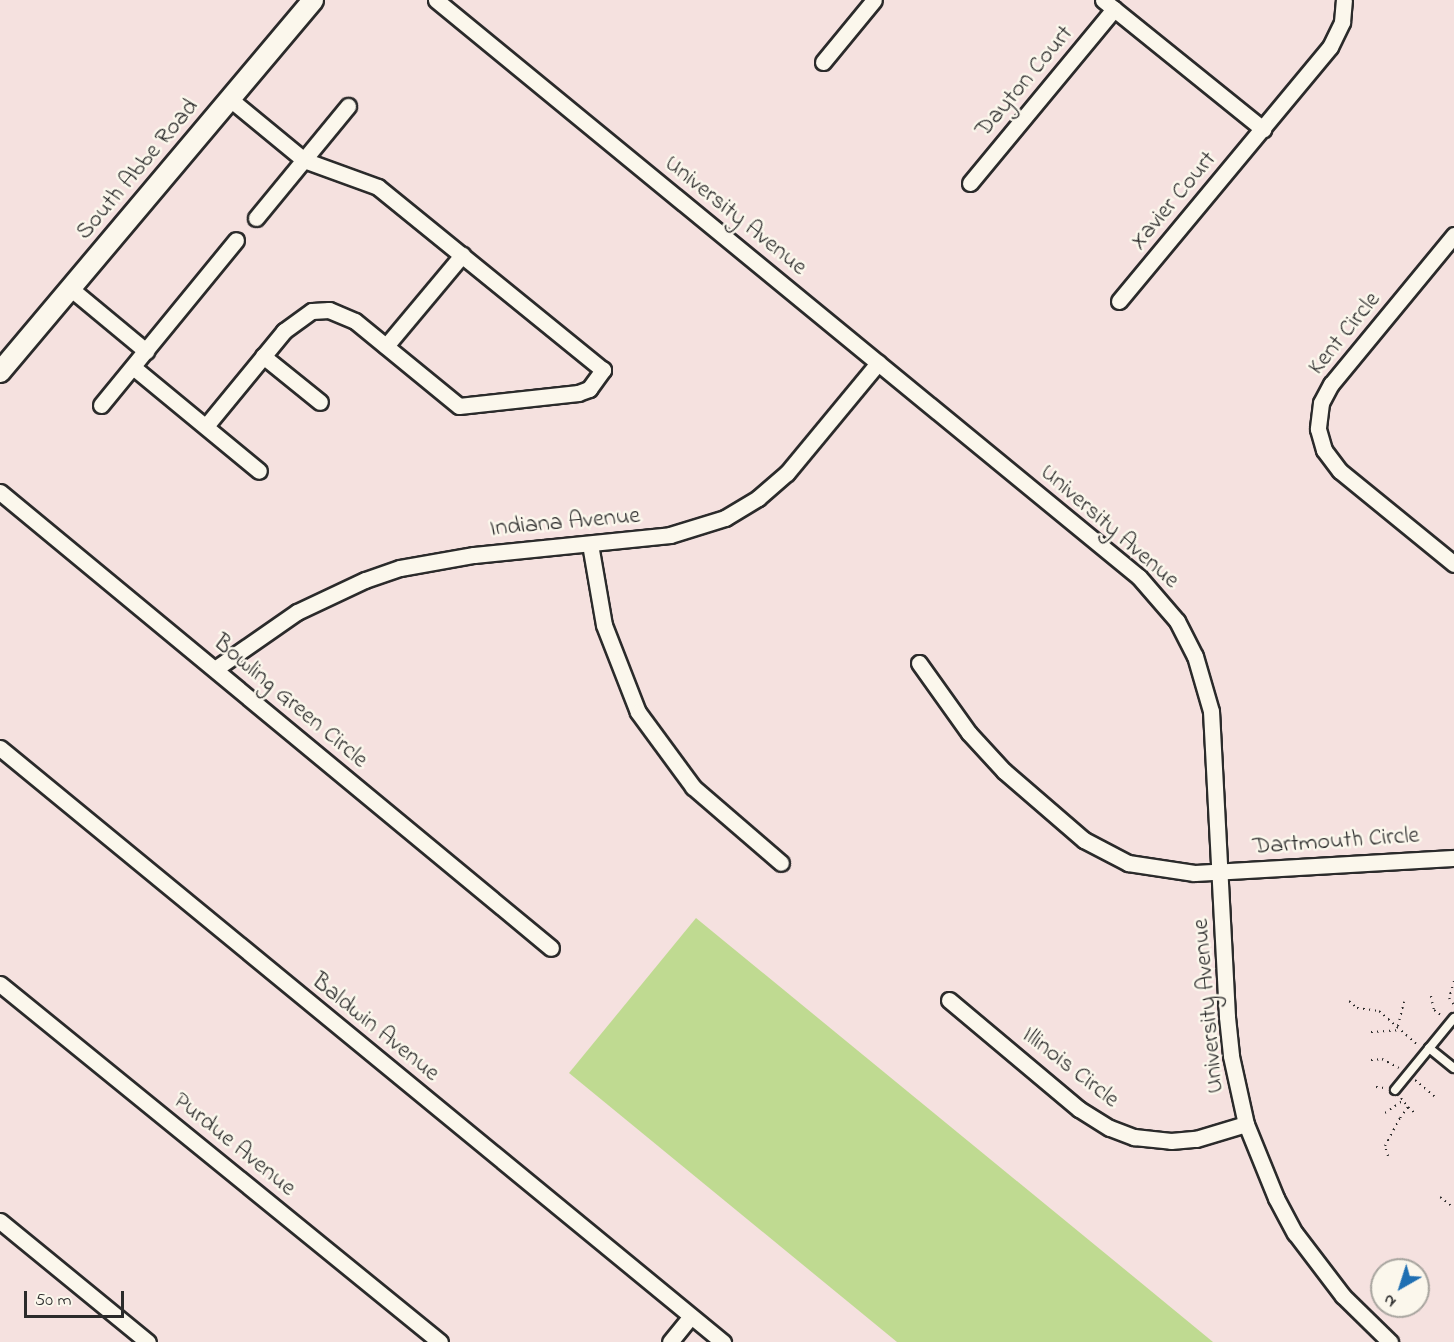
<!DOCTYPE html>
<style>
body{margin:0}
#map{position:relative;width:1454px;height:1342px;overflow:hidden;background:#f5e1df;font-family:"Indie Flower",sans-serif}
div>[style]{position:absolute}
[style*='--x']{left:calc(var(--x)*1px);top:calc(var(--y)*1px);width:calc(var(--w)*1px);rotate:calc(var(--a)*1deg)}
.green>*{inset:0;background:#bfda91}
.path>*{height:2px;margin-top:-1px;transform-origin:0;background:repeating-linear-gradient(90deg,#2b2b2b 0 1.5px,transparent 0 6px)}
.roads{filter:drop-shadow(2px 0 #2b2b2b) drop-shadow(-2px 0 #2b2b2b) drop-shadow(0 2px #2b2b2b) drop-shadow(0 -2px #2b2b2b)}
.service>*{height:8px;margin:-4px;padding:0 4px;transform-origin:4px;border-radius:4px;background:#fbf7ec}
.minor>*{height:15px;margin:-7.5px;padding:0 7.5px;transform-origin:7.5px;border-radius:7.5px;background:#fbf7ec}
.tertiary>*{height:20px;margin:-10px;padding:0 10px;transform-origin:10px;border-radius:10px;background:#fbf7ec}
span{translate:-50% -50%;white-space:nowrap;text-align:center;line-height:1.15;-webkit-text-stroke:5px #fbf7ec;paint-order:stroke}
.street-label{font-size:24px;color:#2b2b2b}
.north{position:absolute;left:1370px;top:1258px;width:60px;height:60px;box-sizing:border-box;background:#fbf7ec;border:2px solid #a8a59f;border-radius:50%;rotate:219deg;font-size:16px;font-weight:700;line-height:24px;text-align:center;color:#2b2b2b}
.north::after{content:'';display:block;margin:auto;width:21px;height:27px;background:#1f6fb2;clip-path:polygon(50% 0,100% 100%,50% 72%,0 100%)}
.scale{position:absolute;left:24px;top:1291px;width:100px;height:27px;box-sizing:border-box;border:3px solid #2b2b2b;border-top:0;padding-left:8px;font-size:18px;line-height:21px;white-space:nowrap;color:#2b2b2b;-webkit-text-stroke:4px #fbf7ec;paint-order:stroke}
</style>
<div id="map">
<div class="green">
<div style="clip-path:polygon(696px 918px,1134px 1277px,1213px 1342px,897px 1342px,569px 1073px)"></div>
</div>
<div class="path">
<div style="--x:1454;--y:981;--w:18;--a:106"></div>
<div style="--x:1449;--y:998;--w:9;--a:54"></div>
<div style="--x:1431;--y:996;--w:14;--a:78"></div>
<div style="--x:1434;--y:1010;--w:10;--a:37"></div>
<div style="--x:1349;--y:1001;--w:11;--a:41"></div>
<div style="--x:1357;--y:1008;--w:22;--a:8"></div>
<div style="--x:1379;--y:1011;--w:53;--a:41.2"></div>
<div style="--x:1398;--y:1026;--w:25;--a:-76"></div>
<div style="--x:1371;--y:1032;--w:30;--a:-4"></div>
<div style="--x:1371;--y:1060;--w:11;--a:-5"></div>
<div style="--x:1382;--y:1059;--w:19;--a:28"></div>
<div style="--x:1415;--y:1080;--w:26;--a:40"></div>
<div style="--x:1376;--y:1087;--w:8;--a:7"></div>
<div style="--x:1401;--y:1098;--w:11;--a:52"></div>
<div style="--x:1385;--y:1113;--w:21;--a:-35"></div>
<div style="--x:1388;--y:1156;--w:10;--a:-107"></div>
<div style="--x:1385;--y:1146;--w:32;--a:-62"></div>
<div style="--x:1400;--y:1118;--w:14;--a:-54"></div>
<div style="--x:1408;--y:1107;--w:9;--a:41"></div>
<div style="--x:1440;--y:1197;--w:18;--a:38"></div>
</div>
<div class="roads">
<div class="service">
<div style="--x:1429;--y:1048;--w:32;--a:39"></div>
<div style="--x:1395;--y:1090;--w:93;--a:-50.7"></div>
</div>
<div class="minor">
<div style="--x:436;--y:0;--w:909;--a:39.38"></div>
<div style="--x:1139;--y:577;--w:58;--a:49.2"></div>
<div style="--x:1177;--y:621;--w:39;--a:63"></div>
<div style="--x:1195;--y:656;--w:57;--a:73.8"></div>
<div style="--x:1211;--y:711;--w:306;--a:87"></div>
<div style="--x:1227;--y:1017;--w:39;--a:84"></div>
<div style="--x:1231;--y:1056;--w:70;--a:77.6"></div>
<div style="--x:1246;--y:1124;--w:80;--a:67.9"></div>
<div style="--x:1276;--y:1198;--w:40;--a:62"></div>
<div style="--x:1295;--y:1233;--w:79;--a:52.7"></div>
<div style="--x:1343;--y:1296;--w:66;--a:44.4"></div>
<div style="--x:1103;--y:0;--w:206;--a:38.9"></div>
<div style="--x:823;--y:62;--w:80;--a:-50.6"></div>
<div style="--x:970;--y:183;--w:226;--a:-50.4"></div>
<div style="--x:256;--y:218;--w:145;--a:-50.6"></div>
<div style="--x:1454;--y:235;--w:193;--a:129.5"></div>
<div style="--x:1331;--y:384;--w:21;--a:118"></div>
<div style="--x:1321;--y:403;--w:26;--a:97"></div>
<div style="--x:1318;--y:429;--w:22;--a:74"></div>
<div style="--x:1324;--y:450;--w:26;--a:53"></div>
<div style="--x:1340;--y:471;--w:147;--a:39.2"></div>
<div style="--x:70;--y:288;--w:99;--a:39.7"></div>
<div style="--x:1119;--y:301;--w:330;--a:-50.3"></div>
<div style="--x:1330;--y:47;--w:28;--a:-64"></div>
<div style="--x:1342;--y:22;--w:22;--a:-85"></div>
<div style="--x:386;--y:346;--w:119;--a:-50.1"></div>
<div style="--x:263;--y:356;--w:73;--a:38.9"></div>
<div style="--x:133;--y:367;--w:163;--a:39.5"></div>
<div style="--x:101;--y:405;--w:213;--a:-50.7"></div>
<div style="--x:206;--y:426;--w:123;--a:-50.6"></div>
<div style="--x:284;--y:331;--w:34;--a:-36"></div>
<div style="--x:312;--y:311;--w:17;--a:-3"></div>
<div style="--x:329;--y:310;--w:28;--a:23"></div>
<div style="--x:355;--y:321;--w:134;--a:39.3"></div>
<div style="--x:459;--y:406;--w:120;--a:-6.2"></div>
<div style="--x:578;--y:393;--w:12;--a:-20"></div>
<div style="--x:589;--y:389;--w:24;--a:-54"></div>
<div style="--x:603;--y:370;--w:290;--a:-140.9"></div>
<div style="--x:378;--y:187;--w:79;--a:-160"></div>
<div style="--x:304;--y:160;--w:96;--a:-140.5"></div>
<div style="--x:0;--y:492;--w:715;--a:39.61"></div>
<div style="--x:590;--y:544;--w:82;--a:80.2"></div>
<div style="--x:604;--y:625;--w:93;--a:68.7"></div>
<div style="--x:638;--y:712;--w:93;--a:53.7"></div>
<div style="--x:693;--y:787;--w:116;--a:40.8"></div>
<div style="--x:919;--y:663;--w:86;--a:54.5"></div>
<div style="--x:969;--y:733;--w:52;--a:47.4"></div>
<div style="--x:1004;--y:771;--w:106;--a:40.8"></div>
<div style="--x:1084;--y:840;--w:50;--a:27.6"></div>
<div style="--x:1128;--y:863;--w:67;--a:8.6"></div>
<div style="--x:1194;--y:873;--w:260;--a:-3.3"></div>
<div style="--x:215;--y:669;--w:100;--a:-34.8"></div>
<div style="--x:297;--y:612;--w:75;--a:-25.2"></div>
<div style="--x:365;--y:580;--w:37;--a:-19"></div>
<div style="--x:400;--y:568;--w:75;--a:-10"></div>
<div style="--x:474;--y:555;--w:197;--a:-5.8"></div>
<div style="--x:670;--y:535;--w:58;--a:-17.2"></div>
<div style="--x:725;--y:518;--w:39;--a:-31"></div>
<div style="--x:758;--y:498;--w:38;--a:-41"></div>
<div style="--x:787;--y:473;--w:143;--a:-50.4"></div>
<div style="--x:0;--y:748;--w:936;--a:39.41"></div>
<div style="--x:0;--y:984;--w:567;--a:39.13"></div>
<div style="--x:949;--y:1000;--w:170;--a:40"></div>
<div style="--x:1079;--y:1109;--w:36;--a:32"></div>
<div style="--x:1110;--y:1128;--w:26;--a:21"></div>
<div style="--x:1134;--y:1137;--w:37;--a:6"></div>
<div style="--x:1171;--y:1141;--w:25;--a:-5"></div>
<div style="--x:1196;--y:1139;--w:52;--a:-16.7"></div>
<div style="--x:0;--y:1221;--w:191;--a:39.3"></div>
<div style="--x:670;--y:1342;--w:33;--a:-51"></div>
</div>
<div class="tertiary">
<div style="--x:0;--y:372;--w:486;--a:-49.9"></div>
</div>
</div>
<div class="street-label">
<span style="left:1025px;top:82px;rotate:-50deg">Dayton Court</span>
<span style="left:138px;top:170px;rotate:-50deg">South Abbe Road</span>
<span style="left:1174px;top:201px;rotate:-50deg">Xavier Court</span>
<span style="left:735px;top:216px;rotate:39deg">University Avenue</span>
<span style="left:1345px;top:334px;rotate:-51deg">Kent Circle</span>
<span style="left:565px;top:523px;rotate:-5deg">Indiana Avenue</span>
<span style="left:1109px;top:527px;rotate:41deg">University Avenue</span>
<span style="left:290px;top:702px;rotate:40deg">Bowling Green Circle</span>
<span style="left:1336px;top:842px;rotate:-4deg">Dartmouth Circle</span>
<span style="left:1209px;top:1006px;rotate:-95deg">University Avenue</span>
<span style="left:375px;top:1028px;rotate:39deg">Baldwin Avenue</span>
<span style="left:1070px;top:1068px;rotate:38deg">Illinois Circle</span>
<span style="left:234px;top:1145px;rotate:39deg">Purdue Avenue</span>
</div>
<div class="north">N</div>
<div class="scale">50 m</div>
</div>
